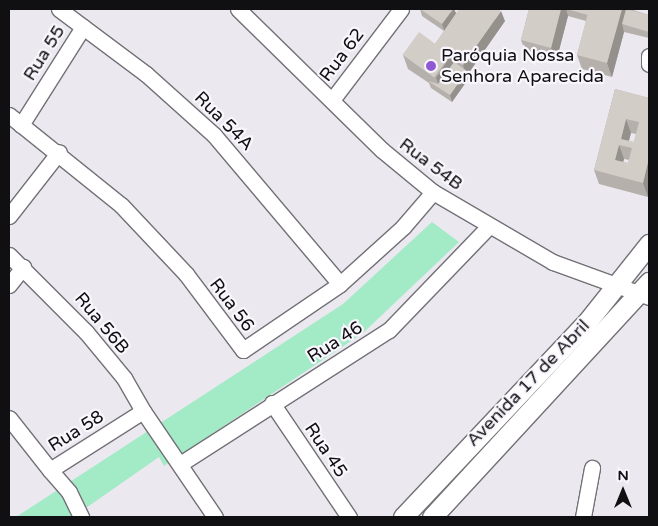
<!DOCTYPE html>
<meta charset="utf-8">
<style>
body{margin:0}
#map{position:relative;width:658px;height:526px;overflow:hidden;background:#ebe9ef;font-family:"Varela Round",sans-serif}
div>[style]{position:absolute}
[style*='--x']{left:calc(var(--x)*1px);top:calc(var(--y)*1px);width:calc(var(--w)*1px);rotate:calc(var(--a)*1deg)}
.green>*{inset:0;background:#a3eac7}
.roads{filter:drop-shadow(1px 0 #737177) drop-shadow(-1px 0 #737177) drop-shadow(0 1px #737177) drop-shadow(0 -1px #737177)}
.minor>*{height:15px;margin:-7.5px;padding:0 7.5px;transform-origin:7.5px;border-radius:7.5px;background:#fff}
.major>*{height:19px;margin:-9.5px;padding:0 9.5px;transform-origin:9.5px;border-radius:9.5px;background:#fff}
.wall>*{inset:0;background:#b5b0ac}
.shaded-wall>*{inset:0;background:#94908c}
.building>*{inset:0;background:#d3cdc8;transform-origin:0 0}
.dots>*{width:14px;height:14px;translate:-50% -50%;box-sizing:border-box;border:2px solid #f9f6fd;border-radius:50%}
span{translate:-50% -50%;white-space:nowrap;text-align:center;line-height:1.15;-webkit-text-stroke:4.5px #f9f6fd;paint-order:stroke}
.street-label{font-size:18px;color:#100f11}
.poi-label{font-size:18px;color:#100f11}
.left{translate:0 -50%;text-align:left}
.frame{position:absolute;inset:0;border:10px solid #100f11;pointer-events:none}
.north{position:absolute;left:598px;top:466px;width:50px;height:50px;-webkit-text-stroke:4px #f9f6fd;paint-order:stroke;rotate:0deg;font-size:14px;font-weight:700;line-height:20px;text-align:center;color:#100f11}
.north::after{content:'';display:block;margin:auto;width:18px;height:22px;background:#100f11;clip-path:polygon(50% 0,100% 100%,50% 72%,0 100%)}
</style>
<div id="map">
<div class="green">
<div style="clip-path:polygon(432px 222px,459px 242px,363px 333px,164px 466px,159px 457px,73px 517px,16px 517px,343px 304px)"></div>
</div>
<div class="roads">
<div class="minor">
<div style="--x:59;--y:9;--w:109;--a:36.8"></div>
<div style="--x:146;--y:74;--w:91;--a:41.9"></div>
<div style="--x:214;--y:135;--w:195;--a:49.8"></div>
<div style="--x:238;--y:9;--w:202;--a:44.4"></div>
<div style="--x:382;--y:150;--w:66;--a:39.5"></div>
<div style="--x:433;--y:192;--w:139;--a:30.3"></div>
<div style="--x:553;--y:262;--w:102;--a:20"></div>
<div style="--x:649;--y:56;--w:8;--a:90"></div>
<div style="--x:332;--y:100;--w:114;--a:-52.8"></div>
<div style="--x:9;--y:115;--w:144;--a:38.8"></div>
<div style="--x:121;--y:205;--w:95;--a:46.7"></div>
<div style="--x:186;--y:274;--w:95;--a:53.1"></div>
<div style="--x:243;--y:350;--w:117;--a:-34.2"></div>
<div style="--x:340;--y:284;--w:85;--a:-42.1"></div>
<div style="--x:403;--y:227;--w:46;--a:-49.4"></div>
<div style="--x:21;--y:125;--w:116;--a:-57.7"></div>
<div style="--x:9;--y:216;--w:81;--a:-52"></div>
<div style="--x:9;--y:255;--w:109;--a:45"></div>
<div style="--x:86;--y:332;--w:60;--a:50.4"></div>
<div style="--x:124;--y:378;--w:38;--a:60"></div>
<div style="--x:143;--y:411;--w:110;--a:147.6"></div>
<div style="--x:50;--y:470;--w:66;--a:-128.3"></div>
<div style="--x:9;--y:285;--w:23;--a:-52"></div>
<div style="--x:272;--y:403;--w:138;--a:56"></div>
<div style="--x:143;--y:411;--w:128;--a:55.8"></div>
<div style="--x:180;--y:464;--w:248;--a:-32.7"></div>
<div style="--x:389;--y:330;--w:144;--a:-46.1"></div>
<div style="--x:50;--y:470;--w:29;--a:49"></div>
<div style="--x:69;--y:492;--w:28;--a:64"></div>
<div style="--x:583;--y:517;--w:50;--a:-79.6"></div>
</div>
<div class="major">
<div style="--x:403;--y:517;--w:268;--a:-46.7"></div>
<div style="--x:587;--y:322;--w:100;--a:-51.5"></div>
<div style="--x:432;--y:517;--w:320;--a:-47.3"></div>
</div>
</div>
<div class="wall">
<div style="clip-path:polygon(420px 9px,456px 13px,505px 21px,468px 74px,469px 78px,452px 102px,431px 88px,429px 83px,408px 69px,403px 55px,435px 44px,444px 31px,422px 16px)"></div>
<div style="clip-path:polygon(529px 9px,630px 9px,649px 15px,649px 38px,624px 32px,612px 77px,582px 69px,577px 55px,586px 21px,568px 16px,556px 62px,526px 54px,521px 40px)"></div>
<div style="clip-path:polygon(evenodd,615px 89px,649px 98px,649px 191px,648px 197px,599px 184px,594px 170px,615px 89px,631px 133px,636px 134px,634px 142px,629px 141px,631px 133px,615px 89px,624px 159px,629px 160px,628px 163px,623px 162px,624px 159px)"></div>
</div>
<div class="shaded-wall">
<div style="clip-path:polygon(453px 9px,454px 9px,457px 15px,445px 32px,442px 24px)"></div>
<div style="clip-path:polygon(561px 9px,570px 9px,566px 9px,568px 16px,556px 62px,551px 48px)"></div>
<div style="clip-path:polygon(622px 9px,630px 9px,626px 25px,622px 24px,624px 32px,612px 77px,607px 63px)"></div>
<div style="clip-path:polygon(501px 11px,505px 21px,468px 74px,469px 78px,452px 102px,450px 95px,465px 72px,463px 65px)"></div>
<div style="clip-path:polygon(451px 55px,456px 69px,440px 88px,436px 78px)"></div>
<div style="clip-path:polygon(626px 119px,631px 133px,627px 147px,621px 139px)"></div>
<div style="clip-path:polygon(619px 145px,624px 159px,620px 174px,615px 160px)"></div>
<div style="clip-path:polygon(649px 158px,649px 191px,648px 197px,643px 183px)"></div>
</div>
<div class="building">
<div style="clip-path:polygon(420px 9px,453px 9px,442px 24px)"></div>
<div style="clip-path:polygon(459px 9px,498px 9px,501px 11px,463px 65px,453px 58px,451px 55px,435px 44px)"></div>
<div style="clip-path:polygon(529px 9px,561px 9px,551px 48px,521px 40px)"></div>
<div style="clip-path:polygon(566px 9px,589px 9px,588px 15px)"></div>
<div style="clip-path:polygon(589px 9px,622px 9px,607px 63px,577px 55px)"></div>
<div style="clip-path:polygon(626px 9px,649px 15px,649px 32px,622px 24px)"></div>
<div style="left:419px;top:32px;width:39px;height:28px;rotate:36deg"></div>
<div style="clip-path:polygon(454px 62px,467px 71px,450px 95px,428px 81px,438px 84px)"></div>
<div style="clip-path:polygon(evenodd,615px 89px,649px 98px,649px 158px,643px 183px,594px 170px,615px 89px,626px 119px,639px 122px,634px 142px,621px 139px,626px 119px,615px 89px,619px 145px,632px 148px,628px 163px,615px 160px,619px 145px)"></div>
</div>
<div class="dots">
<div style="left:431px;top:66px;background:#8d5ad3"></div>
</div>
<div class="street-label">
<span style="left:44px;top:53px;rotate:-58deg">Rua 55</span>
<span style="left:342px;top:55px;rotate:-53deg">Rua 62</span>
<span style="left:224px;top:121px;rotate:45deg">Rua 54A</span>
<span style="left:431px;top:164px;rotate:37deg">Rua 54B</span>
<span style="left:232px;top:305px;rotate:53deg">Rua 56</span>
<span style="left:102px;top:323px;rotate:50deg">Rua 56B</span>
<span style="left:335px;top:342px;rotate:-32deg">Rua 46</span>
<span style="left:528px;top:383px;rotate:-46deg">Avenida 17 de Abril</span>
<span style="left:76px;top:431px;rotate:-32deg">Rua 58</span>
<span style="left:326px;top:450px;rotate:56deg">Rua 45</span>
</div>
<div class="poi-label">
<span class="left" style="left:441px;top:66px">Paróquia Nossa<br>Senhora Aparecida</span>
</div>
<div class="frame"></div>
<div class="north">N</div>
</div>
